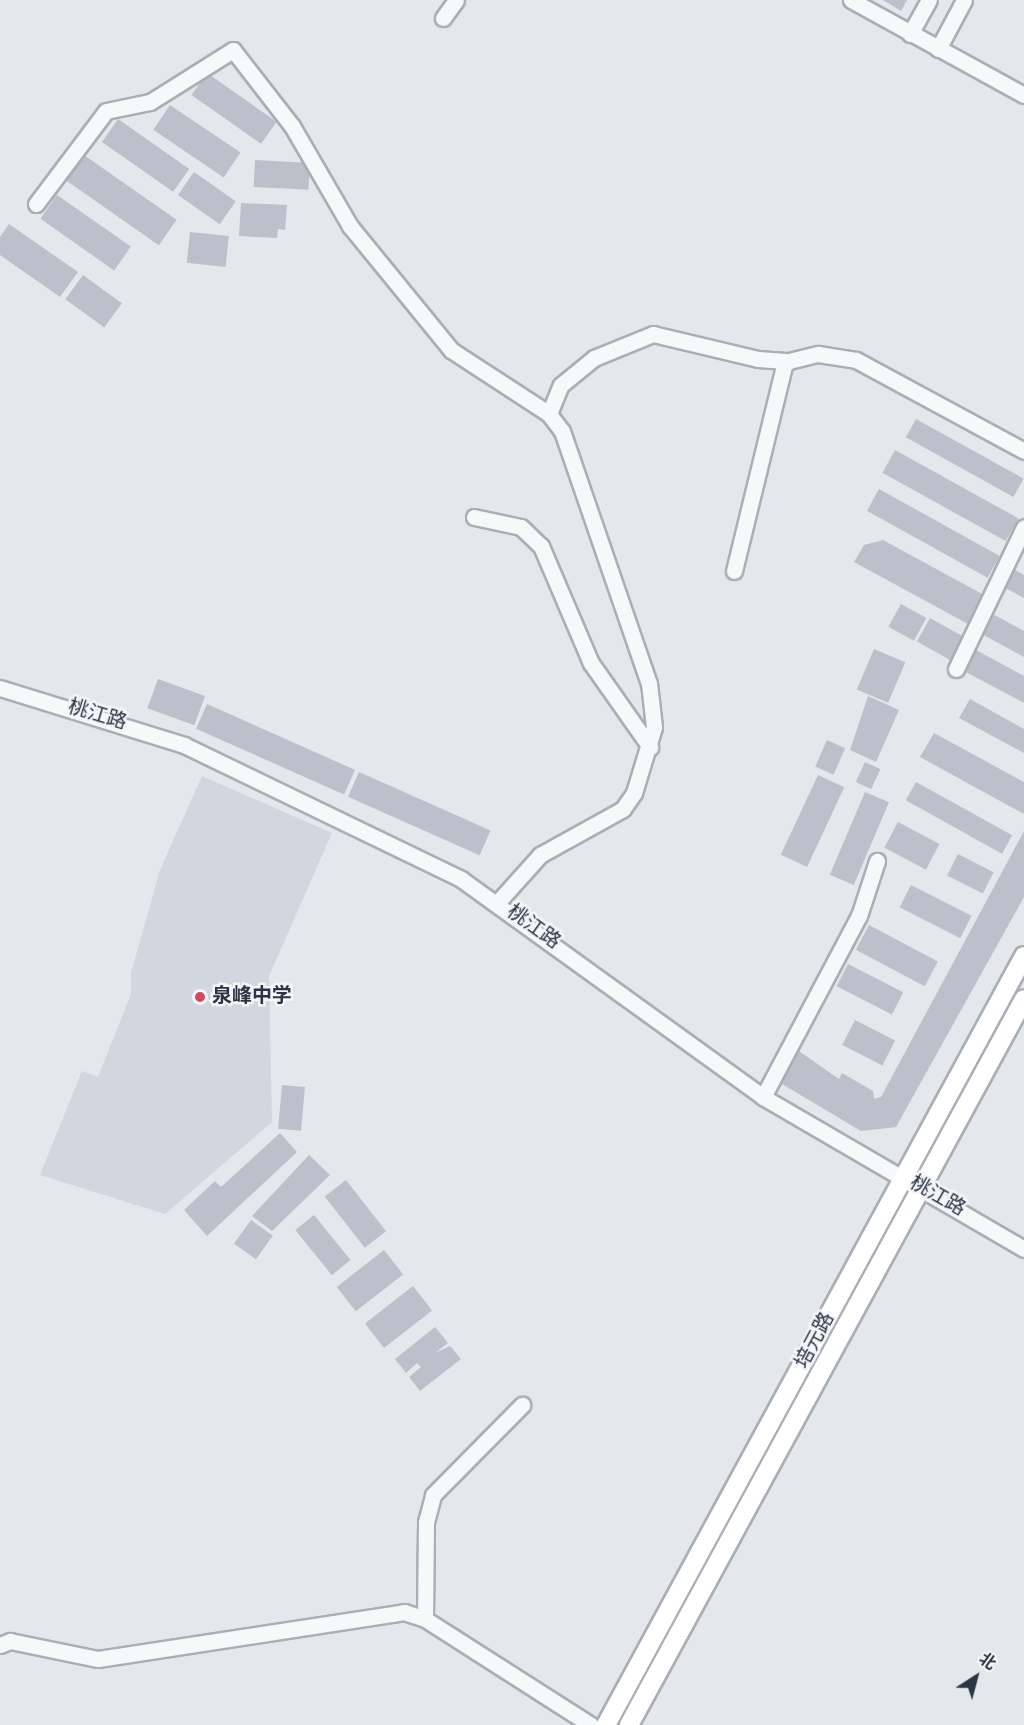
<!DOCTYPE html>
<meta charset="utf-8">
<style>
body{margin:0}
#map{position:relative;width:1024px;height:1725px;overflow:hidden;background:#e4e7ec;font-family:Overpass,"Noto Sans SC",sans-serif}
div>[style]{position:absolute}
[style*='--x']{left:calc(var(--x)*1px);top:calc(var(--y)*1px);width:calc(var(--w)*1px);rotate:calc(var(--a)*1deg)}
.built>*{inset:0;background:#d2d6de}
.building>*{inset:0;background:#bbc0ca;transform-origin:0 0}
.roads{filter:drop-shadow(2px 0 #a9aeb7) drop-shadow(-2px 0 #a9aeb7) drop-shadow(0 2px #a9aeb7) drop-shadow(0 -2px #a9aeb7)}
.minor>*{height:15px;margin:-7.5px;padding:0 7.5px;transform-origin:7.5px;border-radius:7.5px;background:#f7f8fa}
.major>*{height:18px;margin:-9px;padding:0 9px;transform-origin:9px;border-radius:9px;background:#fff}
.dots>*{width:16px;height:16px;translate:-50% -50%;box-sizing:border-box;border:3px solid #f4f6f9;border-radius:50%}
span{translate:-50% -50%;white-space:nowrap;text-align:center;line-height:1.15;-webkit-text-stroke:5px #f4f6f9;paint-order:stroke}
.street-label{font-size:20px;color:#2b3445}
.poi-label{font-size:20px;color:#2b3445;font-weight:700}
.left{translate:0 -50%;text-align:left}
.north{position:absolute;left:946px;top:1647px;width:60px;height:60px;-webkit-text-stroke:4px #f4f6f9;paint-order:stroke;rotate:36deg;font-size:16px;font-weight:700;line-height:24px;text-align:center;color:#2b3445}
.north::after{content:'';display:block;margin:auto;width:21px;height:27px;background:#2b3445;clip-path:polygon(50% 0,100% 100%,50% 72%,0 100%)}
</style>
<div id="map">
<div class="built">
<div style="clip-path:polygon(202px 776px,332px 833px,269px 976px,272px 1122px,165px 1214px,40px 1175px,82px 1071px,98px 1077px,131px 994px,131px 973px,160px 870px)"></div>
</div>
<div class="building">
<div style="clip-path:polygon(883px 0,907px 0,901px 11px)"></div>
<div style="left:207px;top:73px;width:85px;height:27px;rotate:35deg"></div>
<div style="left:170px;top:105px;width:85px;height:30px;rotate:34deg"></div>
<div style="left:118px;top:119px;width:87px;height:28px;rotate:35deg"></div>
<div style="left:84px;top:155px;width:113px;height:31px;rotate:35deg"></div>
<div style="left:255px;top:160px;width:55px;height:27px;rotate:3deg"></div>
<div style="left:194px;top:172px;width:51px;height:28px;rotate:35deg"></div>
<div style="left:57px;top:195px;width:90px;height:29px;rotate:35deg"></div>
<div style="clip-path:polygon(241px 203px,287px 205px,285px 230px,278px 229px,277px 238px,239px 236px)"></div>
<div style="clip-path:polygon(9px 224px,78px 272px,60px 297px,0 255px,0 237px)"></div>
<div style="left:190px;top:232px;width:39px;height:31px;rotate:6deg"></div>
<div style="left:83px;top:275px;width:48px;height:30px;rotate:36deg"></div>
<div style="left:916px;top:419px;width:123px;height:21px;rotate:29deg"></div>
<div style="left:895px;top:450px;width:141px;height:26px;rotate:29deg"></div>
<div style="left:879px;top:489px;width:138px;height:25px;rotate:29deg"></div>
<div style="clip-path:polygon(883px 540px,984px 595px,968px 624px,854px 562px,864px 545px)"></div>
<div style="clip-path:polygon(1010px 567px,1024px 575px,1024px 598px,1000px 585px)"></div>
<div style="left:901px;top:604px;width:29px;height:26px;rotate:29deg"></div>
<div style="clip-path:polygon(989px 612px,1024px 631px,1024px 657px,978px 632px)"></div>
<div style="left:930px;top:618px;width:39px;height:27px;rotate:29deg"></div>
<div style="left:874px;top:649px;width:34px;height:44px;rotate:23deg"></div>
<div style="clip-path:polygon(974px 649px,1024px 676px,1024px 703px,962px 670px)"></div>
<div style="left:158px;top:679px;width:50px;height:31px;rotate:20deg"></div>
<div style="clip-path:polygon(868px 696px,899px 710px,876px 762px,850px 750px)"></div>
<div style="clip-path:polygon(970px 699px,1024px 729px,1024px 753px,959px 718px)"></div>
<div style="left:207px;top:704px;width:162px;height:27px;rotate:24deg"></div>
<div style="clip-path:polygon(934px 733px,1024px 782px,1024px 814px,920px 757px)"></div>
<div style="left:827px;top:740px;width:20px;height:29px;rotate:24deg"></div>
<div style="left:865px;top:762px;width:17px;height:22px;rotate:25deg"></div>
<div style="left:359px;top:772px;width:144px;height:27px;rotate:24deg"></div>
<div style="left:818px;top:775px;width:29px;height:88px;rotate:25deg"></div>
<div style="left:916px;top:782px;width:110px;height:21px;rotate:29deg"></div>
<div style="left:865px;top:792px;width:26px;height:90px;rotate:23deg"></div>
<div style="left:898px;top:822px;width:47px;height:29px;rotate:28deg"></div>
<div style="clip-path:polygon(1024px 831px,1024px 897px,896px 1127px,861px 1131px,777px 1081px,796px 1049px,839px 1079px,842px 1073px,873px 1091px,874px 1099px,881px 1097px)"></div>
<div style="left:958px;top:854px;width:40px;height:24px;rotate:27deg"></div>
<div style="left:911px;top:885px;width:68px;height:25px;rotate:27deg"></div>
<div style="left:869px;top:925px;width:78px;height:28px;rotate:28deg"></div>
<div style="left:848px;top:964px;width:62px;height:25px;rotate:27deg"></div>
<div style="left:855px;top:1020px;width:45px;height:28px;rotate:27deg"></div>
<div style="left:282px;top:1085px;width:23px;height:44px;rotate:5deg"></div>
<div style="clip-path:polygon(280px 1133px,297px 1152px,207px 1236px,184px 1210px,215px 1181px,221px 1187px)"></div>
<div style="clip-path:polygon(309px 1155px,330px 1175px,272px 1231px,252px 1216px)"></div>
<div style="left:346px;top:1180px;width:65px;height:27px;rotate:52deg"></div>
<div style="left:314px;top:1215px;width:58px;height:24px;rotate:51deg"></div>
<div style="left:251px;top:1220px;width:27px;height:29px;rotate:36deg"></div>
<div style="left:384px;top:1250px;width:31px;height:60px;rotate:52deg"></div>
<div style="left:413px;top:1286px;width:31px;height:61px;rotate:52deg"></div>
<div style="clip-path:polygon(435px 1327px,448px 1343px,435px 1353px,450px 1346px,461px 1359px,420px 1391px,409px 1377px,421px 1367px,417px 1363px,406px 1373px,395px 1359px)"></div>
</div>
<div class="roads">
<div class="minor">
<div style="--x:851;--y:0;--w:197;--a:28.8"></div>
<div style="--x:443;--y:18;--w:22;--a:-54"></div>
<div style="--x:910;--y:34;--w:39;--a:-61"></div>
<div style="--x:938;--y:49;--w:55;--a:-62"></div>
<div style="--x:36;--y:204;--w:116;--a:-53"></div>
<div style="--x:106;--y:111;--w:45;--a:-11.6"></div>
<div style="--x:150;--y:102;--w:98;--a:-32.1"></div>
<div style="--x:233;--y:50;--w:96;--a:52.2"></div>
<div style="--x:292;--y:126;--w:116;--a:59.9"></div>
<div style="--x:350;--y:226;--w:160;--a:50.8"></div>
<div style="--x:451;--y:350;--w:117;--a:33.1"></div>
<div style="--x:549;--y:414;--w:21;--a:53"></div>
<div style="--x:562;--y:431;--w:267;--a:71"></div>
<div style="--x:649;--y:683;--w:44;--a:83.5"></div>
<div style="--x:654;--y:727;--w:69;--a:106.9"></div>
<div style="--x:634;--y:793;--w:19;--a:125"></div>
<div style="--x:623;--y:809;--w:95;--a:151"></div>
<div style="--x:540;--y:855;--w:63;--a:131.8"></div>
<div style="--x:549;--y:414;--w:31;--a:-68"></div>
<div style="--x:561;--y:385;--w:43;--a:-39.3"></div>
<div style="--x:594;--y:358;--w:64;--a:-22.1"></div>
<div style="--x:653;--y:334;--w:108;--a:13.4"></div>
<div style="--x:758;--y:359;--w:31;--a:4"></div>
<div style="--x:789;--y:361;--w:30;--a:-14"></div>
<div style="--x:818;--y:354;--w:38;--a:9"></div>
<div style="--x:856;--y:360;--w:191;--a:28.4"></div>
<div style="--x:474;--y:517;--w:48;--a:12"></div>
<div style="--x:521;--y:527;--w:28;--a:44"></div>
<div style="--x:541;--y:546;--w:127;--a:66.9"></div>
<div style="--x:591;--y:663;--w:103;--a:54.9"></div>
<div style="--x:734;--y:571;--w:216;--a:-76.3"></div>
<div style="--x:956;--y:669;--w:157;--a:-64.4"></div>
<div style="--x:0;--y:688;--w:193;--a:17.2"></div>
<div style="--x:184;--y:745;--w:308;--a:25.8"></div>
<div style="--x:461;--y:879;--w:372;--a:35.8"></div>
<div style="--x:763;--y:1097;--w:302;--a:30.2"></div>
<div style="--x:763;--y:1097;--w:205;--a:-62.1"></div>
<div style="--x:859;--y:916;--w:58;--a:-71.9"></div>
<div style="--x:425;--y:1619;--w:97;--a:-89.4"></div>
<div style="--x:426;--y:1522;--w:28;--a:-75"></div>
<div style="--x:433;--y:1495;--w:127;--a:-45.3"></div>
<div style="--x:0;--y:1645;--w:11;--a:-22"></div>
<div style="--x:10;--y:1641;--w:90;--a:11.6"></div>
<div style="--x:98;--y:1659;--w:310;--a:-8.7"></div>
<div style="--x:404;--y:1612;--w:22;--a:18"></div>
<div style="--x:425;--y:1619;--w:197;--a:32.6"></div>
</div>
<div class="major">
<div style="--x:606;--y:1725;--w:875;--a:-61.47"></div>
<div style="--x:629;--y:1725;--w:826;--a:-61.45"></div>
</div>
</div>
<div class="dots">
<div style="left:200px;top:997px;background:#d1495b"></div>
</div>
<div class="street-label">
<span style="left:97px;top:716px;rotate:17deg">桃江路</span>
<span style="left:533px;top:928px;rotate:36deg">桃江路</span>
<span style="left:937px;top:1197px;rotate:30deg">桃江路</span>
<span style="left:816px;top:1341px;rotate:-62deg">培元路</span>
</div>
<div class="poi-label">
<span class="left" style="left:212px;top:997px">泉峰中学</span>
</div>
<div class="north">北</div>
</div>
